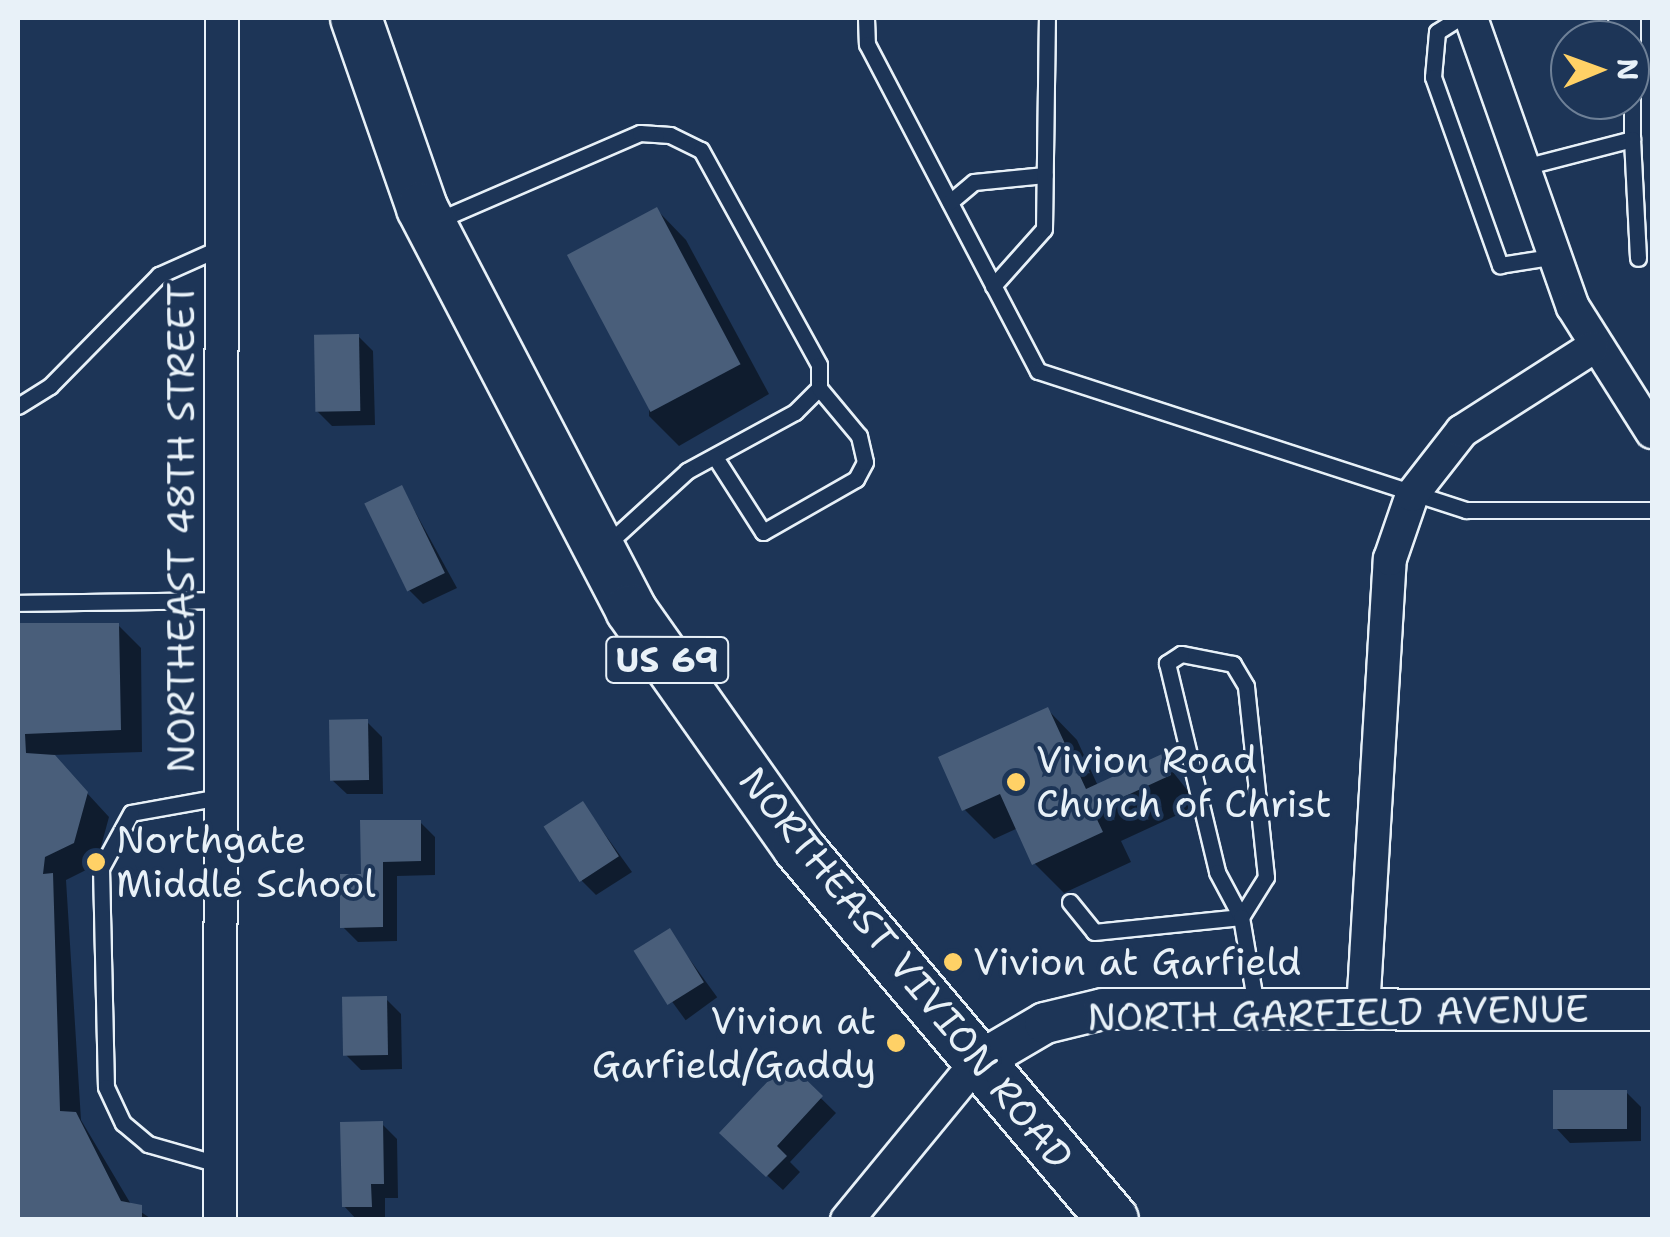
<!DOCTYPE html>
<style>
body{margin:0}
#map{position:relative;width:1670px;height:1237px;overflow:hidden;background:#1d3557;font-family:"Shantell Sans",sans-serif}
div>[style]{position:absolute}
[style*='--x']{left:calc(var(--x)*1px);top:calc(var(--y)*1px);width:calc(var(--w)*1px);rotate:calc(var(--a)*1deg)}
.shadow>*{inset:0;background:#0007;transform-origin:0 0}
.building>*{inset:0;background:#495e7a;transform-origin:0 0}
.roads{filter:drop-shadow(2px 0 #e8f1f8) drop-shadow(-2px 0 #e8f1f8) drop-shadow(0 2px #e8f1f8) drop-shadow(0 -2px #e8f1f8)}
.service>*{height:15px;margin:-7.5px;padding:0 7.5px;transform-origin:7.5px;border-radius:7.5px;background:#1d3557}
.minor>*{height:32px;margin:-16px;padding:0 16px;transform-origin:16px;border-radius:16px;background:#1d3557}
.tertiary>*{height:40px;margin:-20px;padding:0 20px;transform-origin:20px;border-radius:20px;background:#1d3557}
.primary>*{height:50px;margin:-25px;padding:0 25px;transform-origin:25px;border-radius:25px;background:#1d3557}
.dots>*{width:28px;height:28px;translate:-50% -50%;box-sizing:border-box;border:5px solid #1d3557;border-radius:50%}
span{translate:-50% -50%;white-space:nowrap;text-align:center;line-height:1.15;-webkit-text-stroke:8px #1d3557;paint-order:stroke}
.shield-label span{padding:2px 8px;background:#1d3557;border:2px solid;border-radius:8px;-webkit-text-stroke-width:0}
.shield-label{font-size:35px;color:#e8f1f8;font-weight:700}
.street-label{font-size:38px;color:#e8f1f8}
.poi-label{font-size:38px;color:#e8f1f8}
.left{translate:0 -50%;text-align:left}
.right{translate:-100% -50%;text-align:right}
.frame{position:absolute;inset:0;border:20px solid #e8f1f8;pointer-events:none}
.north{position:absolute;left:1550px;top:20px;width:100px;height:100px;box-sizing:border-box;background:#1d3557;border:2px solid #6e8097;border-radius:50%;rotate:89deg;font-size:28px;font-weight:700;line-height:40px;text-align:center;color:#e8f1f8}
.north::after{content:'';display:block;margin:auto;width:35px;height:45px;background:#ffd166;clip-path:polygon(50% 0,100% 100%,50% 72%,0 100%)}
</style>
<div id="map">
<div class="shadow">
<div style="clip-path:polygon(657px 210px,686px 240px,769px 394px,679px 446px,649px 416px)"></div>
<div style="clip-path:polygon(358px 336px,373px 351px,375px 425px,332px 426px,317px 411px)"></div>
<div style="clip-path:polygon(402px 488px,457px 588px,423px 604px,408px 589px)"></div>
<div style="clip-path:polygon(18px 625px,118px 625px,141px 648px,142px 752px,52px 755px,109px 817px,96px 865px,66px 880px,81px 1120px,132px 1206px,153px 1220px,18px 1220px)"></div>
<div style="clip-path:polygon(1048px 710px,1077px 740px,1098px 786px,1161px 757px,1199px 805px,1121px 841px,1131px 862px,1064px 893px,1034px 863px,1018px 828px,994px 839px,964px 809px)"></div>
<div style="clip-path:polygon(367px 722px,382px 737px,383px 794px,347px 794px,332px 780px)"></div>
<div style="clip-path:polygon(583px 804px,632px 872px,596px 895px,582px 881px)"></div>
<div style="clip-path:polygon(420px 822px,435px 837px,435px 875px,397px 876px,397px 941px,358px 942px,343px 927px,363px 876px)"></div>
<div style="left:669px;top:931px;width:82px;height:39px;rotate:54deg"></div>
<div style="clip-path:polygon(386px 999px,401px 1014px,402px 1069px,361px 1070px,346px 1055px)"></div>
<div style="clip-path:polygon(787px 1065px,836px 1113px,790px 1162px,800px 1172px,783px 1190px,737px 1148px)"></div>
<div style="clip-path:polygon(1626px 1092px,1641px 1107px,1641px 1141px,1570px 1143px,1556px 1128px)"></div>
<div style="clip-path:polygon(382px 1124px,397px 1139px,398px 1198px,385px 1198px,385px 1220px,357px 1220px,344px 1206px)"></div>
</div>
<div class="building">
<div style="left:657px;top:207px;width:178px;height:102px;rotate:62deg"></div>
<div style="left:359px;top:334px;width:77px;height:45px;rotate:89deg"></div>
<div style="left:402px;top:485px;width:98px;height:42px;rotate:64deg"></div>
<div style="clip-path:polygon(18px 623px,119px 623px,121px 730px,25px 734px,26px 753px,55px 755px,88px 792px,74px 843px,45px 857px,43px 874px,53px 873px,60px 1111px,76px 1112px,121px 1201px,142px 1205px,142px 1220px,18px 1220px)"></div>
<div style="clip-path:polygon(1048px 707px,1086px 789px,1162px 754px,1171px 775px,1093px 811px,1103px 832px,1032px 865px,1000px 794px,962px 811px,938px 757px)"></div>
<div style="left:368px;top:719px;width:61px;height:39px;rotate:89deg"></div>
<div style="left:583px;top:801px;width:66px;height:47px;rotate:57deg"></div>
<div style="clip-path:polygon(360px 820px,421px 820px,421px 861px,383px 862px,383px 927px,340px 928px,340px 874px,361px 874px)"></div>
<div style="left:670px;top:928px;width:64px;height:43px;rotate:58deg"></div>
<div style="left:387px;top:996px;width:59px;height:45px;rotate:89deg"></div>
<div style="clip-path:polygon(787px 1061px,823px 1096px,777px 1146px,787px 1156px,766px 1177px,719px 1133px)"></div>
<div style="left:1553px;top:1090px;width:74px;height:39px"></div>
<div style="clip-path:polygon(383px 1121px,384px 1184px,371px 1184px,372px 1207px,342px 1207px,340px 1122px)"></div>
</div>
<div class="roads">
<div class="service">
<div style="--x:866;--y:18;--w:26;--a:88"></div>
<div style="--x:867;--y:44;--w:369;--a:62.4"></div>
<div style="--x:1038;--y:371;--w:450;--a:18"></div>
<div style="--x:1466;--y:510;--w:186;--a:0"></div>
<div style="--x:1459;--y:18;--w:26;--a:148"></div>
<div style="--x:1437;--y:32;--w:45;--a:95.1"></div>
<div style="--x:1433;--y:77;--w:200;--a:70.4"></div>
<div style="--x:1500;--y:265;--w:57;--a:-9.1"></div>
<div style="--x:1616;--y:18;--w:26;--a:59"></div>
<div style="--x:1632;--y:18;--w:121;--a:90"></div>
<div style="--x:1524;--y:167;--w:112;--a:-14.5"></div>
<div style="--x:1632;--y:139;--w:119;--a:87.1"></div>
<div style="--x:950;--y:202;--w:31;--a:-40"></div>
<div style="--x:974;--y:182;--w:71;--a:-5.6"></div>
<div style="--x:434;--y:222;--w:224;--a:-23.4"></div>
<div style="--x:640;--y:133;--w:30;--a:4"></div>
<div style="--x:670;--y:135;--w:34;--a:26"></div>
<div style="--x:701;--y:150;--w:245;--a:61.2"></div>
<div style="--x:819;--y:365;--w:23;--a:90"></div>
<div style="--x:819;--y:388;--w:34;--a:135"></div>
<div style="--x:795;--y:412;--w:123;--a:151.4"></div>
<div style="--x:687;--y:471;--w:113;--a:137.5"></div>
<div style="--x:993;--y:286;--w:76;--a:-48.2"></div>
<div style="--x:1044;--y:229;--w:211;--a:-89.2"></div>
<div style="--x:18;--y:406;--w:38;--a:-32"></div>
<div style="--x:50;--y:386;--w:156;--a:-45.5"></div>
<div style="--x:159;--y:275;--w:69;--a:-24"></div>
<div style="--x:715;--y:457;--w:89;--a:57.4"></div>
<div style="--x:763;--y:532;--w:107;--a:-29.7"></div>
<div style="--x:856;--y:479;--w:19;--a:-62"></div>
<div style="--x:865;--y:462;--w:27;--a:-103"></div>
<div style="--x:859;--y:436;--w:62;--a:-129.8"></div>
<div style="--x:18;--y:603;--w:203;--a:-0.8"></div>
<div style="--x:220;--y:797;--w:90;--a:169.8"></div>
<div style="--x:131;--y:813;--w:63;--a:118.6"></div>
<div style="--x:101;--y:868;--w:219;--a:88.7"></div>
<div style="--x:106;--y:1087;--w:40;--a:65"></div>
<div style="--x:123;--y:1123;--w:33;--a:40"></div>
<div style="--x:148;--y:1144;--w:76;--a:16"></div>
<div style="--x:1070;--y:902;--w:38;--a:51"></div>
<div style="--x:1094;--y:932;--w:148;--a:-5.8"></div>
<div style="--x:1241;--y:917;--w:47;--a:-58"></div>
<div style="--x:1266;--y:877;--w:192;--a:-96"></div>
<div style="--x:1246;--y:686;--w:26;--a:-121"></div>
<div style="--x:1233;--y:664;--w:53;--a:-169.1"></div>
<div style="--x:1181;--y:654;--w:17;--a:147"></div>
<div style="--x:1167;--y:663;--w:215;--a:76.5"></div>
<div style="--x:1217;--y:872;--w:51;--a:61.9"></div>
<div style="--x:1241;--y:917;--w:90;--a:80.4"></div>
</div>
<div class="minor">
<div style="--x:1471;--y:18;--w:306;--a:70.6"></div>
<div style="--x:1573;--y:307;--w:148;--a:57.7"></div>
<div style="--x:1363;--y:1010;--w:452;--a:-86.6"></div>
<div style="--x:1390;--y:559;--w:68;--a:-71"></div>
<div style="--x:1412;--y:495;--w:81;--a:-52"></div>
<div style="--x:1462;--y:431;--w:154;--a:-32.6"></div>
<div style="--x:220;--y:1220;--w:1202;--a:-89.9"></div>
<div style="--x:847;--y:1220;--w:202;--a:-50.6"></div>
</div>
<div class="tertiary">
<div style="--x:975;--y:1064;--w:81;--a:-30.4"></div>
<div style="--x:1045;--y:1023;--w:60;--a:-13.6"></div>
<div style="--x:1103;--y:1009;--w:549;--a:0.1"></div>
</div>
<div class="primary">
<div style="--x:356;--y:18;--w:201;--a:70.8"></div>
<div style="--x:422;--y:208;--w:453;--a:62.5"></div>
<div style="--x:631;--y:610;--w:290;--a:54.8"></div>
<div style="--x:798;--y:847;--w:488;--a:49.8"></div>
</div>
</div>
<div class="dots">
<div style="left:1016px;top:782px;background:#ffd166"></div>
<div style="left:96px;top:862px;background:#ffd166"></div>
<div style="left:953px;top:962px;background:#ffd166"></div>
<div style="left:896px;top:1043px;background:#ffd166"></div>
</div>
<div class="shield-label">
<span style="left:667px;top:660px">US 69</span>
</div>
<div class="street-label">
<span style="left:181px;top:528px;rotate:-90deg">NORTHEAST 48TH STREET</span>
<span style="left:906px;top:968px;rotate:51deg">NORTHEAST VIVION ROAD</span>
<span style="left:1338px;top:1013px;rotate:-1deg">NORTH GARFIELD AVENUE</span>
</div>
<div class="poi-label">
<span class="left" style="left:1036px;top:782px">Vivion Road<br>Church of Christ</span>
<span class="left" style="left:116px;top:862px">Northgate<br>Middle School</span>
<span class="left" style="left:973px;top:962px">Vivion at Garfield</span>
<span class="right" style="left:876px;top:1043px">Vivion at<br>Garfield/Gaddy</span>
</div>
<div class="frame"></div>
<div class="north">N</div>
</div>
